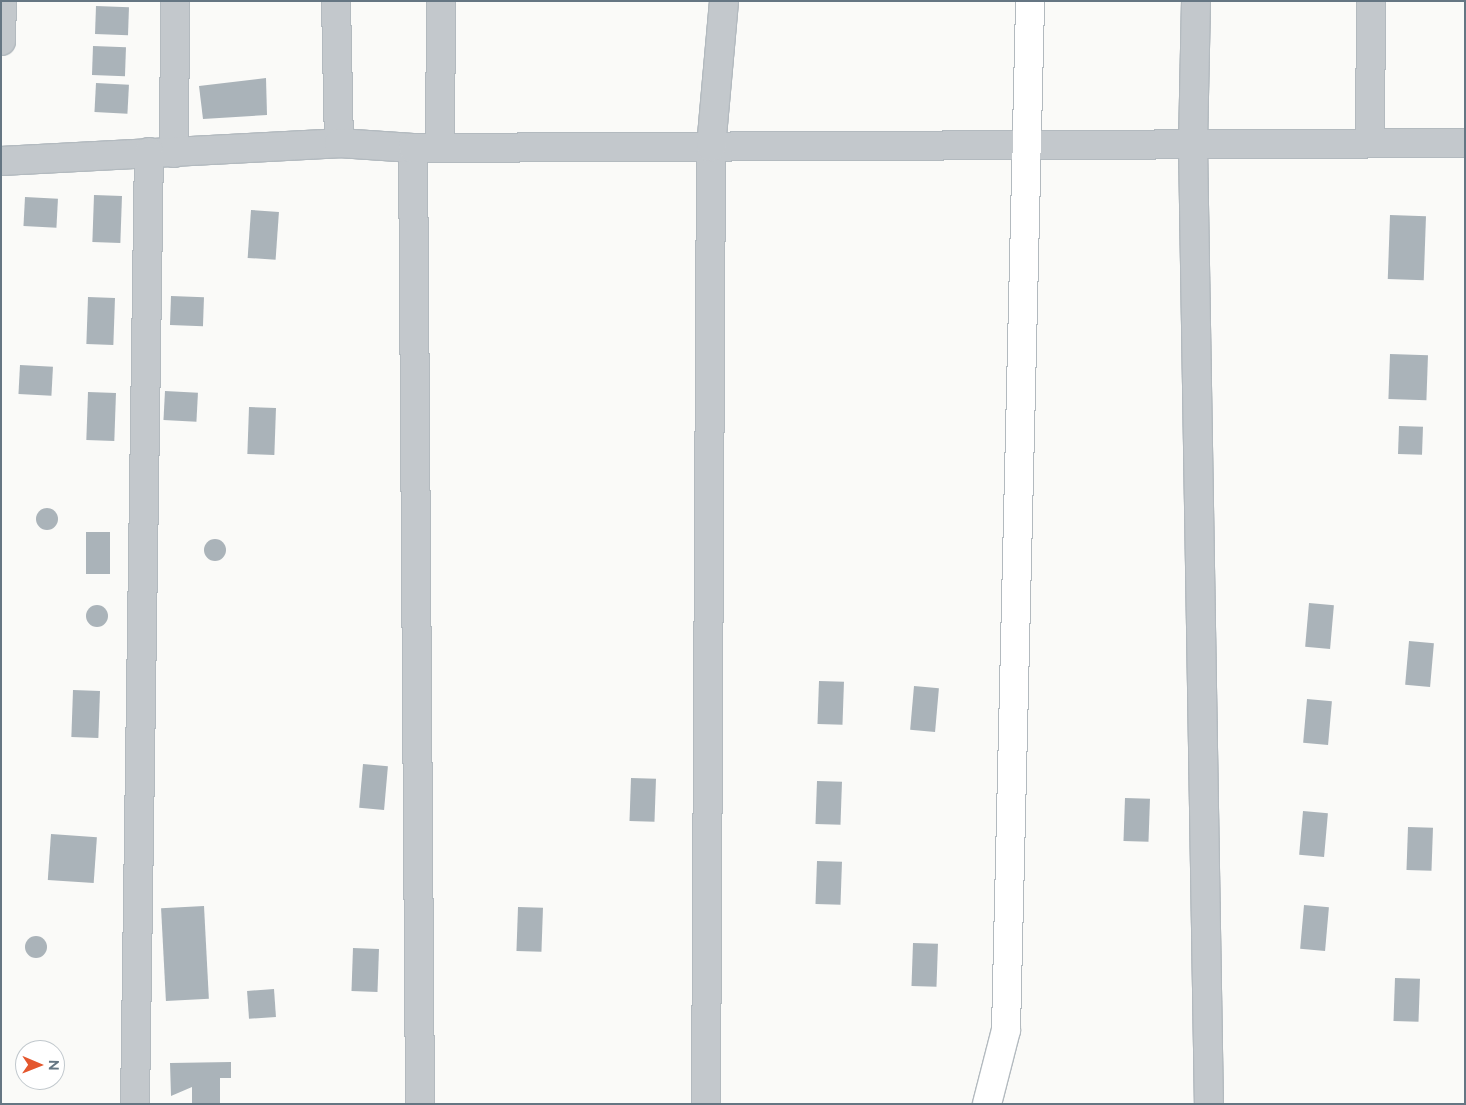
<!DOCTYPE html>
<style>
body{margin:0}
#map{position:relative;width:1466px;height:1105px;overflow:hidden;background:#fafaf8;font-family:Raleway,sans-serif}
div>[style]{position:absolute}
[style*='--x']{left:calc(var(--x)*1px);top:calc(var(--y)*1px);width:calc(var(--w)*1px);rotate:calc(var(--a)*1deg)}
.building>*{inset:0;background:#aab3b9;transform-origin:0 0}
.round{border-radius:50%}
.roads{filter:drop-shadow(1px 0 #b3babf) drop-shadow(-1px 0 #b3babf) drop-shadow(0 1px #b3babf) drop-shadow(0 -1px #b3babf)}
.street>*{height:28px;margin:-14px;padding:0 14px;transform-origin:14px;border-radius:14px;background:#c3c8cc}
.secondary>*{height:28px;margin:-14px;padding:0 14px;transform-origin:14px;border-radius:14px;background:#fff}
span{translate:-50% -50%;white-space:nowrap;text-align:center;line-height:1.15;-webkit-text-stroke:5px #fff;paint-order:stroke}
.frame{position:absolute;inset:0;border:2px solid #657683;pointer-events:none}
.north{position:absolute;left:15px;top:1040px;width:50px;height:50px;box-sizing:border-box;background:#fff;border:1px solid #c1c8cd;border-radius:50%;rotate:91deg;font-size:14px;font-weight:700;line-height:20px;text-align:center;color:#657683}
.north::after{content:'';display:block;margin:auto;width:18px;height:22px;background:#e4572e;clip-path:polygon(50% 0,100% 100%,50% 72%,0 100%)}
</style>
<div id="map">
<div class="building">
<div style="left:96px;top:6px;width:33px;height:28px;rotate:2deg"></div>
<div style="left:93px;top:46px;width:33px;height:29px;rotate:2deg"></div>
<div style="clip-path:polygon(266px 78px,267px 115px,203px 119px,199px 86px)"></div>
<div style="left:96px;top:83px;width:33px;height:29px;rotate:3deg"></div>
<div style="left:94px;top:195px;width:28px;height:47px;rotate:2deg"></div>
<div style="left:25px;top:197px;width:33px;height:29px;rotate:3deg"></div>
<div style="left:251px;top:210px;width:28px;height:48px;rotate:4deg"></div>
<div style="left:1390px;top:215px;width:36px;height:64px;rotate:2deg"></div>
<div style="left:171px;top:296px;width:33px;height:29px;rotate:2deg"></div>
<div style="left:88px;top:297px;width:27px;height:47px;rotate:2deg"></div>
<div style="left:1390px;top:354px;width:38px;height:45px;rotate:2deg"></div>
<div style="left:20px;top:365px;width:33px;height:29px;rotate:3deg"></div>
<div style="left:165px;top:391px;width:33px;height:29px;rotate:3deg"></div>
<div style="left:88px;top:392px;width:28px;height:48px;rotate:2deg"></div>
<div style="left:249px;top:407px;width:27px;height:47px;rotate:2deg"></div>
<div style="left:1399px;top:426px;width:24px;height:28px;rotate:2deg"></div>
<div class="round" style="left:36px;top:508px;width:22px;height:22px"></div>
<div style="left:86px;top:532px;width:24px;height:42px"></div>
<div class="round" style="left:204px;top:539px;width:22px;height:22px"></div>
<div style="left:1309px;top:603px;width:25px;height:44px;rotate:5deg"></div>
<div class="round" style="left:86px;top:605px;width:22px;height:22px"></div>
<div style="left:1409px;top:641px;width:25px;height:44px;rotate:5deg"></div>
<div style="left:819px;top:681px;width:25px;height:43px;rotate:2deg"></div>
<div style="left:914px;top:686px;width:25px;height:44px;rotate:5deg"></div>
<div style="left:73px;top:690px;width:27px;height:47px;rotate:2deg"></div>
<div style="left:1307px;top:699px;width:25px;height:44px;rotate:5deg"></div>
<div style="left:363px;top:764px;width:25px;height:44px;rotate:5deg"></div>
<div style="left:631px;top:778px;width:25px;height:43px;rotate:2deg"></div>
<div style="left:817px;top:781px;width:25px;height:43px;rotate:2deg"></div>
<div style="left:1125px;top:798px;width:25px;height:43px;rotate:2deg"></div>
<div style="left:1303px;top:811px;width:25px;height:44px;rotate:5deg"></div>
<div style="left:1408px;top:827px;width:25px;height:43px;rotate:2deg"></div>
<div style="left:51px;top:834px;width:46px;height:46px;rotate:4deg"></div>
<div style="left:817px;top:861px;width:25px;height:43px;rotate:2deg"></div>
<div style="left:1304px;top:905px;width:25px;height:44px;rotate:5deg"></div>
<div style="left:204px;top:906px;width:93px;height:43px;rotate:87deg"></div>
<div style="left:518px;top:907px;width:25px;height:44px;rotate:2deg"></div>
<div class="round" style="left:25px;top:936px;width:22px;height:22px"></div>
<div style="left:913px;top:943px;width:25px;height:43px;rotate:2deg"></div>
<div style="left:353px;top:948px;width:26px;height:43px;rotate:2deg"></div>
<div style="left:1395px;top:978px;width:25px;height:43px;rotate:2deg"></div>
<div style="left:274px;top:989px;width:28px;height:27px;rotate:86deg"></div>
<div style="clip-path:polygon(231px 1062px,231px 1078px,220px 1078px,220px 1104px,192px 1104px,192px 1087px,171px 1096px,170px 1063px)"></div>
</div>
<div class="roads">
<div class="street">
<div style="--x:336;--y:1;--w:142;--a:88.8"></div>
<div style="--x:1196;--y:1;--w:143;--a:91.2"></div>
<div style="--x:1193;--y:144;--w:960;--a:89.05"></div>
<div style="--x:1;--y:41;--w:40;--a:-88.6"></div>
<div style="--x:1370;--y:143;--w:142;--a:-89.6"></div>
<div style="--x:413;--y:148;--w:956;--a:89.58"></div>
<div style="--x:440;--y:148;--w:147;--a:-89.6"></div>
<div style="--x:174;--y:153;--w:152;--a:-89.6"></div>
<div style="--x:1;--y:161;--w:338;--a:-3"></div>
<div style="--x:339;--y:143;--w:74;--a:3.9"></div>
<div style="--x:413;--y:148;--w:1052;--a:-0.27"></div>
<div style="--x:135;--y:1104;--w:952;--a:-89.16"></div>
<div style="--x:706;--y:1104;--w:957;--a:-89.7"></div>
<div style="--x:711;--y:147;--w:147;--a:-84.9"></div>
</div>
<div class="secondary">
<div style="--x:987;--y:1104;--w:76;--a:-75.6"></div>
<div style="--x:1006;--y:1030;--w:1029;--a:-88.66"></div>
</div>
</div>
<div class="frame"></div>
<div class="north">N</div>
</div>
